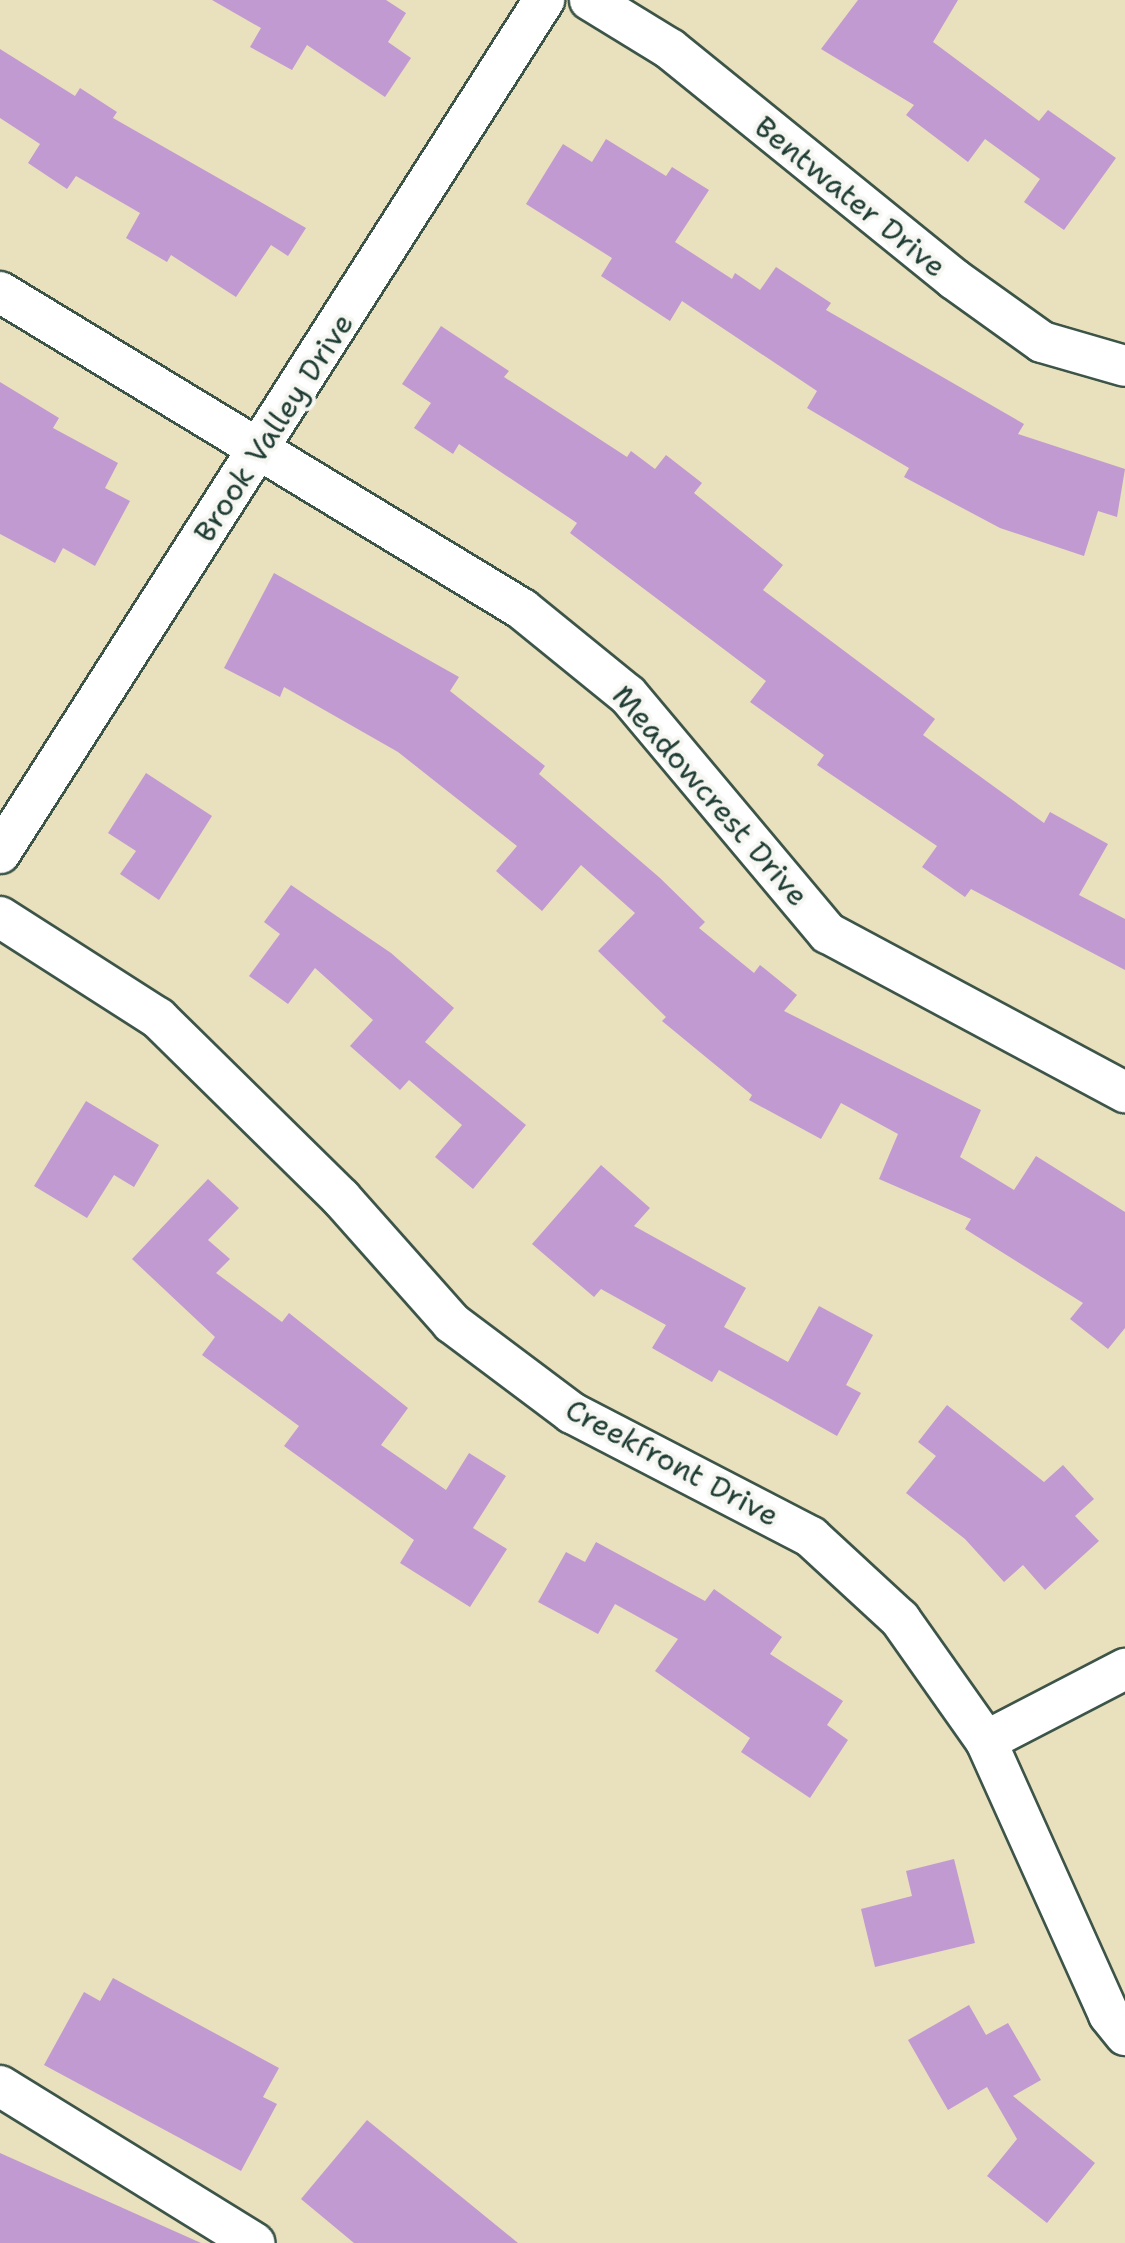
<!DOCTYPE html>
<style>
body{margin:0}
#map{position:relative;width:1125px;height:2243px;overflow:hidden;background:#e9e0bd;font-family:"Shantell Sans",sans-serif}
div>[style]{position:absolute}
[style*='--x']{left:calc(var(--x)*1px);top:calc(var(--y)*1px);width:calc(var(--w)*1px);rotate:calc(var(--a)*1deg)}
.building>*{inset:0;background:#c19ad1}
.roads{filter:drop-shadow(2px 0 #3d5549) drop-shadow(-2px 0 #3d5549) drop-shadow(0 2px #3d5549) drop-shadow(0 -2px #3d5549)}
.minor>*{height:40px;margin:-20px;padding:0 20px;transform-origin:20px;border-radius:20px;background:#fff}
span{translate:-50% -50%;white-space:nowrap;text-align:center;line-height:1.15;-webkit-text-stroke:8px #f6f6f2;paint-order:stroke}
.street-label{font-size:30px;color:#1f3d34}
</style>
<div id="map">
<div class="building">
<div style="clip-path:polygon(212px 0,386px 0,406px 13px,388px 42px,411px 58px,385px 97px,307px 45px,292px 70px,250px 47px,261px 28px)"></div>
<div style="clip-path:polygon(858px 0,958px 0,933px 42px,1039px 121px,1048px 110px,1116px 158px,1064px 230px,1024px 202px,1040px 179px,985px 139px,968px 162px,906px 115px,914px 105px,821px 49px)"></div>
<div style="clip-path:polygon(0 49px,75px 96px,80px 88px,117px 112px,113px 118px,306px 228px,288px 256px,271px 245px,236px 297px,171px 255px,167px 262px,126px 238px,140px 213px,76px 176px,67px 189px,28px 163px,40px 144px,0 118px)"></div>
<div style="clip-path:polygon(606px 139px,666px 176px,672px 167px,709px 190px,675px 242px,732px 279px,735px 273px,760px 290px,776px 267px,831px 303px,826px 310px,1024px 424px,1018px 434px,1125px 469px,1117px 517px,1098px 511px,1084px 556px,1000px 528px,904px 477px,909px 468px,807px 408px,817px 391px,682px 301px,670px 321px,601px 276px,612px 258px,526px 204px,563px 144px,592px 162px)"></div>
<div style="clip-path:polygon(441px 326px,509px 371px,504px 377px,627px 457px,631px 451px,655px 469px,666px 455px,702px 483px,694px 493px,783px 565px,763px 590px,935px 719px,923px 735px,1044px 823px,1050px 812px,1108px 844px,1079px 895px,1125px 919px,1125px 970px,971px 889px,965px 897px,922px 867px,937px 846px,817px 765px,824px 755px,750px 702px,766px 681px,570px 533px,577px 523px,459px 444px,453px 454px,414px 428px,431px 403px,402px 384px)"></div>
<div style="clip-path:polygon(0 382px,59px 418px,53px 428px,118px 463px,105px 488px,130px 501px,95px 566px,63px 548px,55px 563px,0 534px)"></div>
<div style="clip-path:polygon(274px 573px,459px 677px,450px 691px,545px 766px,539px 774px,660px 878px,705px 922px,699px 928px,754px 973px,760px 965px,797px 995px,784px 1011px,981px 1110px,960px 1157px,1014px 1190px,1036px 1156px,1125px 1212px,1125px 1328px,1108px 1349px,1070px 1319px,1083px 1303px,965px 1229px,971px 1219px,879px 1179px,898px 1134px,841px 1103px,821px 1139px,749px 1100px,752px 1095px,662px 1021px,666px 1017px,598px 951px,635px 913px,581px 865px,542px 911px,496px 871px,517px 846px,398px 752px,284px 687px,280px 697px,224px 668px)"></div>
<div style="clip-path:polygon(146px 773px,212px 816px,159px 900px,120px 874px,136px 851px,108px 833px)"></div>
<div style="clip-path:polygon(291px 885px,391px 953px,454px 1008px,425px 1042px,526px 1125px,473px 1189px,435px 1157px,462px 1125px,409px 1080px,400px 1090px,350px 1046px,373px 1020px,315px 968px,288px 1004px,249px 976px,280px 934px,264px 922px)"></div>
<div style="clip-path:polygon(86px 1101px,159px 1145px,134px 1187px,114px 1175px,87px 1218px,34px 1186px)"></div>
<div style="clip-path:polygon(601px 1165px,650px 1208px,634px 1226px,746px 1288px,724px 1327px,788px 1362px,819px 1306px,873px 1335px,846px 1385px,861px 1393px,837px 1436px,719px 1370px,712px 1382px,652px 1348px,666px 1325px,601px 1289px,594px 1297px,532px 1244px)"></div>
<div style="clip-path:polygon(208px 1179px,239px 1208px,208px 1240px,230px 1259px,216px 1273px,282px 1322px,289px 1313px,408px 1408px,381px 1445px,446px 1490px,469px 1453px,506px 1476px,473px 1528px,507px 1549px,470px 1607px,400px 1563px,414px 1540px,284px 1446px,299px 1426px,202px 1355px,215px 1337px,132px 1259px)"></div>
<div style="clip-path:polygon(947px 1405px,1044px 1482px,1063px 1465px,1094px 1499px,1075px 1516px,1099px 1541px,1045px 1590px,1023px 1565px,1004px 1582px,965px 1539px,906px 1493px,936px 1456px,918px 1442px)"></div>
<div style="clip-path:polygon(596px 1542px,705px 1601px,714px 1589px,782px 1637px,770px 1654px,843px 1701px,827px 1725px,848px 1740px,810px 1798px,741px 1752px,750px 1738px,655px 1671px,678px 1639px,615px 1604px,598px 1634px,538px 1602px,566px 1552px,585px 1562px)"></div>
<div style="clip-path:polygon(954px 1859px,975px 1943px,875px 1967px,861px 1909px,912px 1896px,906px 1871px)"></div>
<div style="clip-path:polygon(113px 1978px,279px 2068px,263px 2097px,277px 2104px,241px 2171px,44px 2065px,84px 1992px,100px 2001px)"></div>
<div style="clip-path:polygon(969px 2005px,986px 2035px,1008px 2023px,1041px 2080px,1013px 2096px,1095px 2163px,1047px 2223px,987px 2176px,1017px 2139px,987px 2087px,948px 2110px,908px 2040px)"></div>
<div style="clip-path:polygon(367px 2120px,518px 2243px,354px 2243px,301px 2199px)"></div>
<div style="clip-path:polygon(0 2153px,201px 2243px,0 2243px)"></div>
</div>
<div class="roads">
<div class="minor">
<div style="--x:590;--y:0;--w:94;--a:31.5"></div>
<div style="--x:670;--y:49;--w:365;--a:39"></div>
<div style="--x:954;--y:279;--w:108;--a:35.6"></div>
<div style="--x:1042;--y:342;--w:86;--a:16.1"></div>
<div style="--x:0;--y:292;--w:611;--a:31.27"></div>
<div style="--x:522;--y:609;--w:136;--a:39.1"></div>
<div style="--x:628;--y:695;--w:311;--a:50"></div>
<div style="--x:828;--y:933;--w:337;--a:28.2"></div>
<div style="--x:0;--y:853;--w:1012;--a:-57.47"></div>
<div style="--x:0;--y:917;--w:188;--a:32.6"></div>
<div style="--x:158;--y:1018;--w:257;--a:44.5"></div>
<div style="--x:341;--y:1198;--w:167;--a:48.4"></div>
<div style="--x:452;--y:1323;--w:150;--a:36.9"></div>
<div style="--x:572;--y:1413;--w:269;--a:27.4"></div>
<div style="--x:811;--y:1537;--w:121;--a:42.7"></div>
<div style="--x:900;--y:1619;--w:149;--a:54.8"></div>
<div style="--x:986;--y:1741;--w:300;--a:65.8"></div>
<div style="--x:1109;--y:2015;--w:26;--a:51"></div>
<div style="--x:986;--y:1741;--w:157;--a:-27.4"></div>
<div style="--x:0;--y:2086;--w:299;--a:31.7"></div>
</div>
</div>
<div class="street-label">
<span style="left:850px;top:197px;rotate:39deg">Bentwater Drive</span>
<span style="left:274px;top:428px;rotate:-57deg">Brook Valley Drive</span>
<span style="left:710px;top:796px;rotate:49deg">Meadowcrest Drive</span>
<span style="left:672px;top:1463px;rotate:28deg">Creekfront Drive</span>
</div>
</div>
